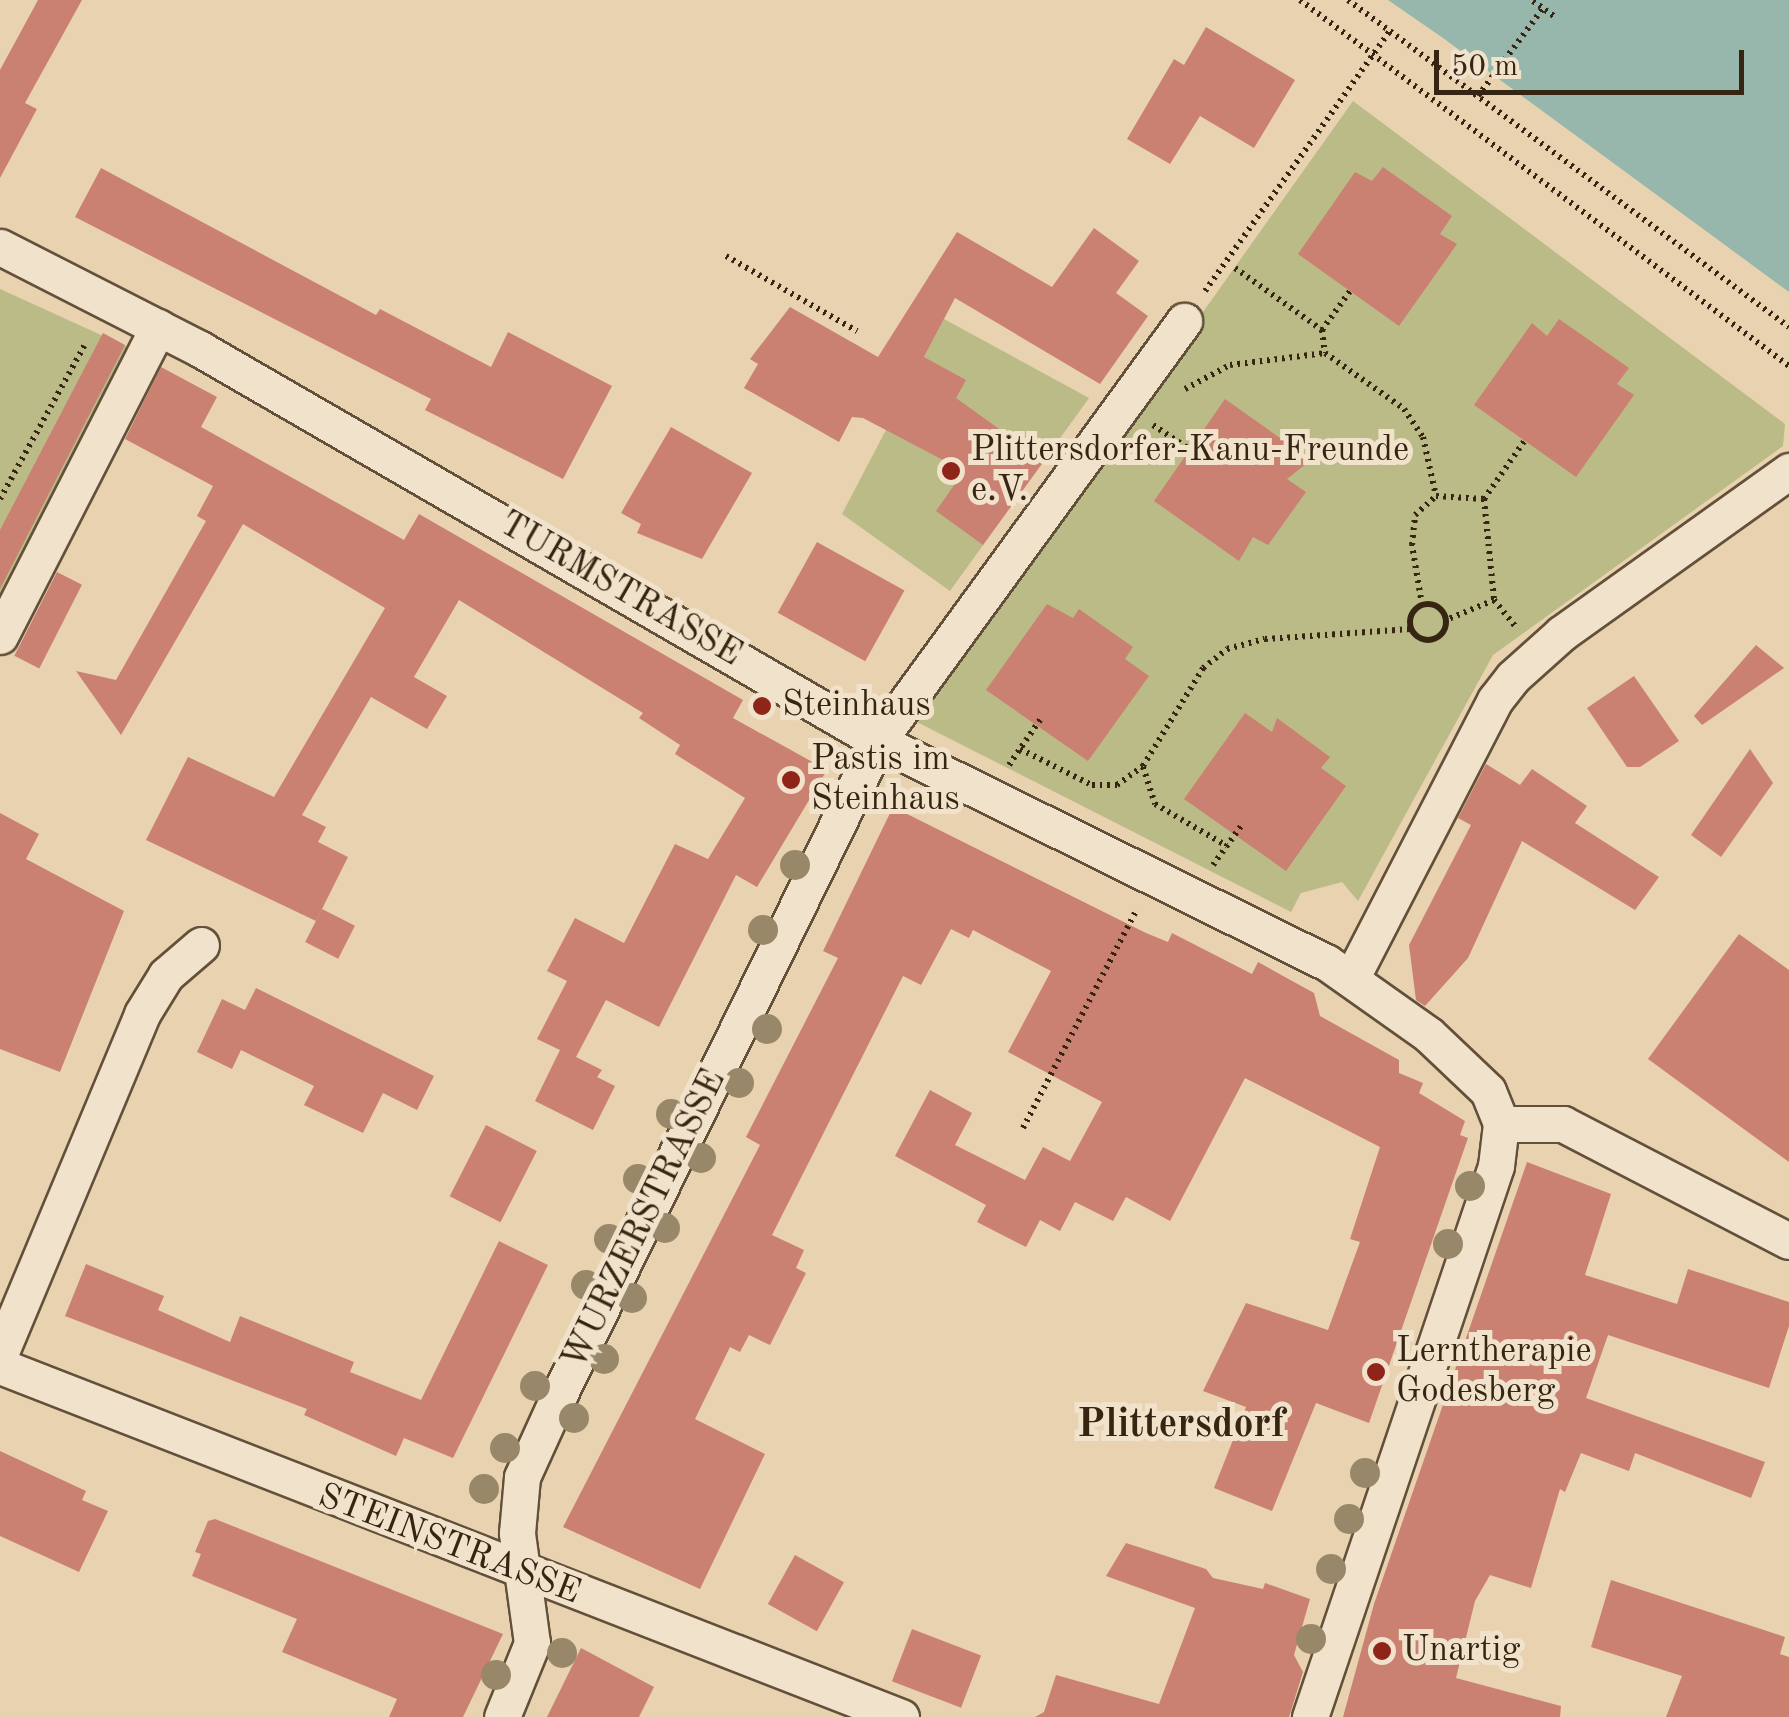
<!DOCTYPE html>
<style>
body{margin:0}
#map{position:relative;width:1789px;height:1717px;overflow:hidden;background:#e8d2af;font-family:"Old Standard TT",serif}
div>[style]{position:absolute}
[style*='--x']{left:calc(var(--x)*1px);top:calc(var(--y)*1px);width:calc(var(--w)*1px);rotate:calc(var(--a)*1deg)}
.green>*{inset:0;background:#babb87}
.water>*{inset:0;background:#97b7ad}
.building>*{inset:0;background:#cb8172;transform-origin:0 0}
.path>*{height:6px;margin-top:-3px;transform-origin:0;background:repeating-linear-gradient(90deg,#372513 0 2.5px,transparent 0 7.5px)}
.path>.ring{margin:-3px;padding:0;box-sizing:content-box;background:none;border:6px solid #372513;border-radius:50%}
.roads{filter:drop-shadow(2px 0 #63503a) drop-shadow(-2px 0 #63503a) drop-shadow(0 2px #63503a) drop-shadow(0 -2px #63503a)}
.street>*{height:35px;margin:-17.5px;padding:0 17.5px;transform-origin:17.5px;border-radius:17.5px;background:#f0e2cb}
.trees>*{width:30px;height:30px;margin:-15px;border-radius:50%;background:#998769}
.dots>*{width:28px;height:28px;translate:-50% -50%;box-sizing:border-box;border:5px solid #f0e2cb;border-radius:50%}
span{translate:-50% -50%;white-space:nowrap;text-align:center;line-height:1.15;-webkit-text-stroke:10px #f0e2cb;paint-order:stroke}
.poi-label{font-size:35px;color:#372513}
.left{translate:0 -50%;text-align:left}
.street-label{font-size:35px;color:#372513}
.quarter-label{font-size:40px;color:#372513;font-weight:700}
.scale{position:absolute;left:1434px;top:50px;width:310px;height:45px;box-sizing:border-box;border:5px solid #372513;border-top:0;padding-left:12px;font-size:30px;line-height:35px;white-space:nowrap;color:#372513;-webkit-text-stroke:8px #f0e2cb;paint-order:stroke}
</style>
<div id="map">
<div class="green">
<div style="clip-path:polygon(1353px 101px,1785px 424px,1783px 446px,1493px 655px,1358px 901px,1342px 882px,1301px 893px,1291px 912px,913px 720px)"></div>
<div style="clip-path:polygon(0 289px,134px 350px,0 607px)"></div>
<div style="clip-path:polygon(944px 319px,1089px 398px,950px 591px,842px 514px)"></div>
</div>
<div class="water">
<div style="clip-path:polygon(1388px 0,1789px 0,1789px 292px,1443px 38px)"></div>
</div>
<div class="building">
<div style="clip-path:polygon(38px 0,82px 0,25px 103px,37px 109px,0 178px,0 70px)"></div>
<div style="clip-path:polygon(1206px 27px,1295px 80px,1254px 148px,1200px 116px,1170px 164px,1127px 139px,1174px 59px,1184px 65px)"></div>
<div style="clip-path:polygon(1383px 167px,1452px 216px,1440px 234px,1457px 244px,1399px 326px,1298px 254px,1355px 172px,1372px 181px)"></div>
<div style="clip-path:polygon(101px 168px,376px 315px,380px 309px,491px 367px,508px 332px,612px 386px,563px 479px,425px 410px,431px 399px,75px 217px)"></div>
<div style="clip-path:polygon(1094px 228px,1139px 261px,1116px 293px,1148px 316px,1100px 384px,955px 298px,924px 357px,966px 380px,956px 398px,1044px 461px,983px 545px,936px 511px,964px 471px,863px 418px,852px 417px,839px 442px,744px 388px,758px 364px,750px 359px,790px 307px,878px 357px,957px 232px,1052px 287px)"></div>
<div style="clip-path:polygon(1559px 319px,1629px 368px,1617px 384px,1634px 395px,1576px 477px,1474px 405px,1532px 323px,1547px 336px)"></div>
<div style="clip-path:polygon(103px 333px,125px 345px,0 589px,0 530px)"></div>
<div style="clip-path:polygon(161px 367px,217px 397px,201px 427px,404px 540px,419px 514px,743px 700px,733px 718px,827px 770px,757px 887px,736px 875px,659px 1027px,606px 1000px,576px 1057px,602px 1070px,597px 1077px,615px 1086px,593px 1130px,535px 1101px,560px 1050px,537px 1039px,567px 981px,547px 971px,575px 918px,624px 943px,675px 844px,708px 859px,745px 798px,675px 754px,680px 745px,639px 718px,643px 713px,459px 600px,414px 677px,447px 696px,427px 729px,371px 697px,302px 815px,326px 827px,318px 842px,348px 857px,316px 921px,146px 840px,188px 757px,274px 797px,385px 608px,243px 524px,121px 735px,76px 671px,116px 680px,206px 521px,197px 516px,213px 486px,125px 439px)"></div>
<div style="clip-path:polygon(1225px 399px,1311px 460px,1287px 479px,1306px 492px,1268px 545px,1253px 537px,1239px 561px,1154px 501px)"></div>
<div style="clip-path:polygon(671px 427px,752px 473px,702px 559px,637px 533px,641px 524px,621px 513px)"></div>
<div style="left:817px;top:542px;width:100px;height:81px;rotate:29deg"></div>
<div style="left:57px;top:572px;width:28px;height:94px;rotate:27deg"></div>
<div style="clip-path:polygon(1047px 604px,1073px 618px,1079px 609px,1103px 626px,1133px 647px,1125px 659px,1149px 676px,1088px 761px,986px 690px)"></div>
<div style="clip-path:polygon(1756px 645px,1784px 668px,1702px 725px,1694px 716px)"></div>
<div style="clip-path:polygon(1634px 676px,1679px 741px,1640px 767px,1627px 767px,1587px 708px)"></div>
<div style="clip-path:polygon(1245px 713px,1272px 732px,1277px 718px,1330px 757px,1321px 768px,1346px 786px,1286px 871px,1184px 799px)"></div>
<div style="clip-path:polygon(1750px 749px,1773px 783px,1721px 857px,1691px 835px)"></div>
<div style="clip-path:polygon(1486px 764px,1520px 785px,1532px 769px,1587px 806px,1575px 823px,1659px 877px,1635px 910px,1522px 841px,1468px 958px,1425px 1006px,1416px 1000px,1409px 945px,1471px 825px,1458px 818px)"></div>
<div style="clip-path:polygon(893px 807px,1146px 933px,1168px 942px,1172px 933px,1252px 974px,1258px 962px,1314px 993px,1320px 1016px,1399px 1060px,1399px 1073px,1423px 1083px,1419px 1093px,1465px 1121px,1460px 1135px,1468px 1138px,1369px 1423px,1316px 1403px,1272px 1511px,1214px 1488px,1246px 1407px,1203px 1391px,1246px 1303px,1328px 1330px,1360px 1242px,1350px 1239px,1380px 1147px,1245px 1078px,1170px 1221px,1126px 1197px,1113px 1221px,1075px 1202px,1060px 1231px,1040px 1220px,1026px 1247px,977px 1222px,986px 1205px,895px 1156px,930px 1090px,972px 1113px,955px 1145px,1025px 1180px,1043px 1147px,1070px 1161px,1102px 1102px,1008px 1052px,1051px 971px,973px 930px,969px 938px,951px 929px,921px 985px,903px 976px,772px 1235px,804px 1250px,796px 1268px,806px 1273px,770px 1345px,749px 1335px,740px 1352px,730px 1347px,695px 1419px,765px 1454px,700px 1589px,563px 1527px,760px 1145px,746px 1137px,838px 958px,823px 951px)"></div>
<div style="clip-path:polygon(0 813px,39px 834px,26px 859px,124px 911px,60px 1072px,0 1049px)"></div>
<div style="left:322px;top:909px;width:37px;height:37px;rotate:27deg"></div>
<div style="clip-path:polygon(1739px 934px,1789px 970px,1789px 1162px,1648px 1059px)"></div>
<div style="clip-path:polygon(256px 988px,434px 1076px,417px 1110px,383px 1093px,363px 1133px,304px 1105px,314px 1086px,241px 1050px,232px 1069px,197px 1052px,222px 999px,245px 1010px)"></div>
<div style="left:486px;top:1125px;width:57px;height:80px;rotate:27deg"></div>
<div style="clip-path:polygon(1527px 1162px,1611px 1194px,1585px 1275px,1677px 1304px,1688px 1269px,1789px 1302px,1789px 1326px,1769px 1388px,1608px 1335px,1586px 1398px,1765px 1462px,1751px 1498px,1635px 1453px,1629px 1471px,1581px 1453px,1565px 1492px,1560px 1489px,1531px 1588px,1490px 1575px,1475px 1601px,1456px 1678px,1561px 1706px,1560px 1717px,1343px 1717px,1374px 1604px)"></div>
<div style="clip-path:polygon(499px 1241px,548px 1265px,453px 1458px,404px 1438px,396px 1456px,304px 1415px,307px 1409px,65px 1316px,86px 1264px,164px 1296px,158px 1310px,230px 1342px,240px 1316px,354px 1362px,350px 1372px,421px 1400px)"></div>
<div style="clip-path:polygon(0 1451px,86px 1491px,82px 1500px,108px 1511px,79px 1572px,0 1536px)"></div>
<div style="clip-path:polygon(215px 1519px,503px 1634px,463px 1717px,389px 1717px,397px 1699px,282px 1652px,297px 1619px,192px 1576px,201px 1554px,195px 1552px,208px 1521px)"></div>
<div style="clip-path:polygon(1126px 1543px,1206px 1569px,1213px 1578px,1263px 1589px,1265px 1583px,1310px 1599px,1294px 1655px,1303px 1672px,1289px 1717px,1035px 1717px,1044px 1712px,1056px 1675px,1159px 1704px,1195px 1608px,1106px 1576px)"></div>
<div style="left:795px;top:1555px;width:56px;height:56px;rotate:29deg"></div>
<div style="clip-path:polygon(1611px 1580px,1785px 1637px,1780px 1654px,1789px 1657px,1789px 1717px,1666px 1717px,1682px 1676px,1591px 1647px)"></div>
<div style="left:912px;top:1629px;width:74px;height:56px;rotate:21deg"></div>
<div style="clip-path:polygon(581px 1648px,654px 1687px,639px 1717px,547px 1717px)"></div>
</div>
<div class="path">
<div style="--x:1300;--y:0;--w:611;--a:36.81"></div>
<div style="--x:1348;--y:0;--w:549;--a:36.56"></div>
<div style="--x:1533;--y:1;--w:26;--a:36"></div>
<div style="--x:1478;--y:96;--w:109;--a:-53.5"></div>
<div style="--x:726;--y:256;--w:151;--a:29.8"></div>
<div style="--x:1235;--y:268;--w:107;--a:35.5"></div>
<div style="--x:1322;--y:330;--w:48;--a:-54.3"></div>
<div style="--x:1205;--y:291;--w:319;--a:-54.6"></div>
<div style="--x:1322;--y:330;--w:23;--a:83"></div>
<div style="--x:1185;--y:389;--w:51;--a:-28.1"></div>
<div style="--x:1230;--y:365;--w:96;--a:-7.2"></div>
<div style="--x:1325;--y:353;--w:97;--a:35.3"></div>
<div style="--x:1404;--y:409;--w:34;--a:56"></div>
<div style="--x:1423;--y:437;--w:60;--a:77.6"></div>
<div style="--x:1153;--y:425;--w:54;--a:33.7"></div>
<div style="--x:0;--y:499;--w:175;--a:-61.2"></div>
<div style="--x:1484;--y:499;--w:72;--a:-55.2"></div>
<div style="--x:1494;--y:600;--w:33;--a:51"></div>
<div class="ring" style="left:1410px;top:604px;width:30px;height:30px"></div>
<div style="--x:1422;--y:605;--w:61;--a:-99.5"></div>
<div style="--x:1412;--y:545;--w:30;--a:-84"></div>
<div style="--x:1415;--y:515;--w:28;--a:-42"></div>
<div style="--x:1436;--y:496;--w:48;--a:3.6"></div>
<div style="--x:1484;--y:499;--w:101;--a:84.3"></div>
<div style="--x:1494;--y:600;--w:52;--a:157.4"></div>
<div style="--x:1020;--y:749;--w:80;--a:26.6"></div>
<div style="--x:1092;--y:785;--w:25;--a:0"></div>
<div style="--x:1117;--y:785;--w:32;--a:-36"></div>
<div style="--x:1143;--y:766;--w:115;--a:-58.5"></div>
<div style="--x:1203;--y:668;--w:31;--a:-38"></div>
<div style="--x:1227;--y:649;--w:39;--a:-15"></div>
<div style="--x:1265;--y:639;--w:146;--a:-3.9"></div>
<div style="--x:1009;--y:765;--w:58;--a:-55.5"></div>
<div style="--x:1143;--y:767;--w:39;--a:72"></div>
<div style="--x:1155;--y:804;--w:83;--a:30.3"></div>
<div style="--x:1213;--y:865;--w:48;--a:-54.3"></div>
<div style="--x:1023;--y:1128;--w:247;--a:-62.5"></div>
</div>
<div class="roads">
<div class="street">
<div style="--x:0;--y:247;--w:225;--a:27"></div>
<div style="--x:200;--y:349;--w:783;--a:30.04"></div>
<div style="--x:878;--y:741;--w:500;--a:26.3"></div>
<div style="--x:1326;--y:962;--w:126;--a:35.3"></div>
<div style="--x:1429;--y:1035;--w:81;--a:43.5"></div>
<div style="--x:1488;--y:1091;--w:35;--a:68"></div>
<div style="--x:1501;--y:1124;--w:42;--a:96.8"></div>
<div style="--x:1496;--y:1166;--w:582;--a:108.65"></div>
<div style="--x:0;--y:636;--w:347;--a:-62.9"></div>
<div style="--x:1352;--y:977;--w:312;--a:-62.7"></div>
<div style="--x:1495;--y:700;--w:29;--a:-52"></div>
<div style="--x:1513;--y:677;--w:66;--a:-41.9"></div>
<div style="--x:1562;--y:633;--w:279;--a:-35.5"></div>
<div style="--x:1501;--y:1124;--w:62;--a:0"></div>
<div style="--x:1563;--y:1124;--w:254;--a:27.4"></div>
<div style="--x:0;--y:1354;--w:368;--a:-67.3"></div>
<div style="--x:142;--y:1014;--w:46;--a:-58.4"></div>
<div style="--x:166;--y:975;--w:46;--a:-40.6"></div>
<div style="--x:0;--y:1366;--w:967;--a:21.28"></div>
<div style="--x:502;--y:1717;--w:80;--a:-67.9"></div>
<div style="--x:532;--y:1643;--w:111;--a:-97.8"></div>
<div style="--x:517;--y:1533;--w:56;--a:-84.9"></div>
<div style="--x:522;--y:1477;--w:94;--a:-65.6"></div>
<div style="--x:561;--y:1391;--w:723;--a:-64"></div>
<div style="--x:878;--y:741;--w:520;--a:-53.92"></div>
</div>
</div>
<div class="trees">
<div style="left:795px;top:865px"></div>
<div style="left:763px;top:930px"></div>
<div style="left:767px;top:1029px"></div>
<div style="left:739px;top:1083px"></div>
<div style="left:671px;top:1114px"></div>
<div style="left:701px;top:1158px"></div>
<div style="left:638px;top:1179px"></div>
<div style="left:1470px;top:1186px"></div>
<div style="left:665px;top:1228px"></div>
<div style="left:609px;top:1239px"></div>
<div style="left:1448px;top:1244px"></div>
<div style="left:586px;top:1285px"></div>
<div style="left:632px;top:1298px"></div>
<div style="left:604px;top:1359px"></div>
<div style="left:535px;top:1386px"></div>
<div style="left:574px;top:1418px"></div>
<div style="left:505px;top:1448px"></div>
<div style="left:1365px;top:1473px"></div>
<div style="left:484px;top:1489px"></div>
<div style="left:1349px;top:1519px"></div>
<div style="left:1331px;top:1569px"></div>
<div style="left:1311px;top:1639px"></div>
<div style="left:562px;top:1653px"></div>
<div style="left:496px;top:1675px"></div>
</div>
<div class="dots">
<div style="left:951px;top:471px;background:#8f2418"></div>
<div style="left:762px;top:706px;background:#8f2418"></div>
<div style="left:791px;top:780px;background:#8f2418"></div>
<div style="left:1376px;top:1372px;background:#8f2418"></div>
<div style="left:1382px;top:1651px;background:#8f2418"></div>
</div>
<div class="poi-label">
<span class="left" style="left:971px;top:471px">Plittersdorfer-Kanu-Freunde<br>e.V.</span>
<span class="left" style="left:782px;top:706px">Steinhaus</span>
<span class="left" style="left:811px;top:780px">Pastis im<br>Steinhaus</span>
<span class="left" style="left:1396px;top:1372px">Lerntherapie<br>Godesberg</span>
<span class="left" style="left:1402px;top:1651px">Unartig</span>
</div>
<div class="street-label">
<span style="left:620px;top:590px;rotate:30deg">TURMSTRASSE</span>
<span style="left:645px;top:1220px;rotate:-64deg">WURZERSTRASSE</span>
<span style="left:449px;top:1545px;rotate:21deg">STEINSTRASSE</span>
</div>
<div class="quarter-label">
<span style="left:1181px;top:1426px">Plittersdorf</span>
</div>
<div class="scale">50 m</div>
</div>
